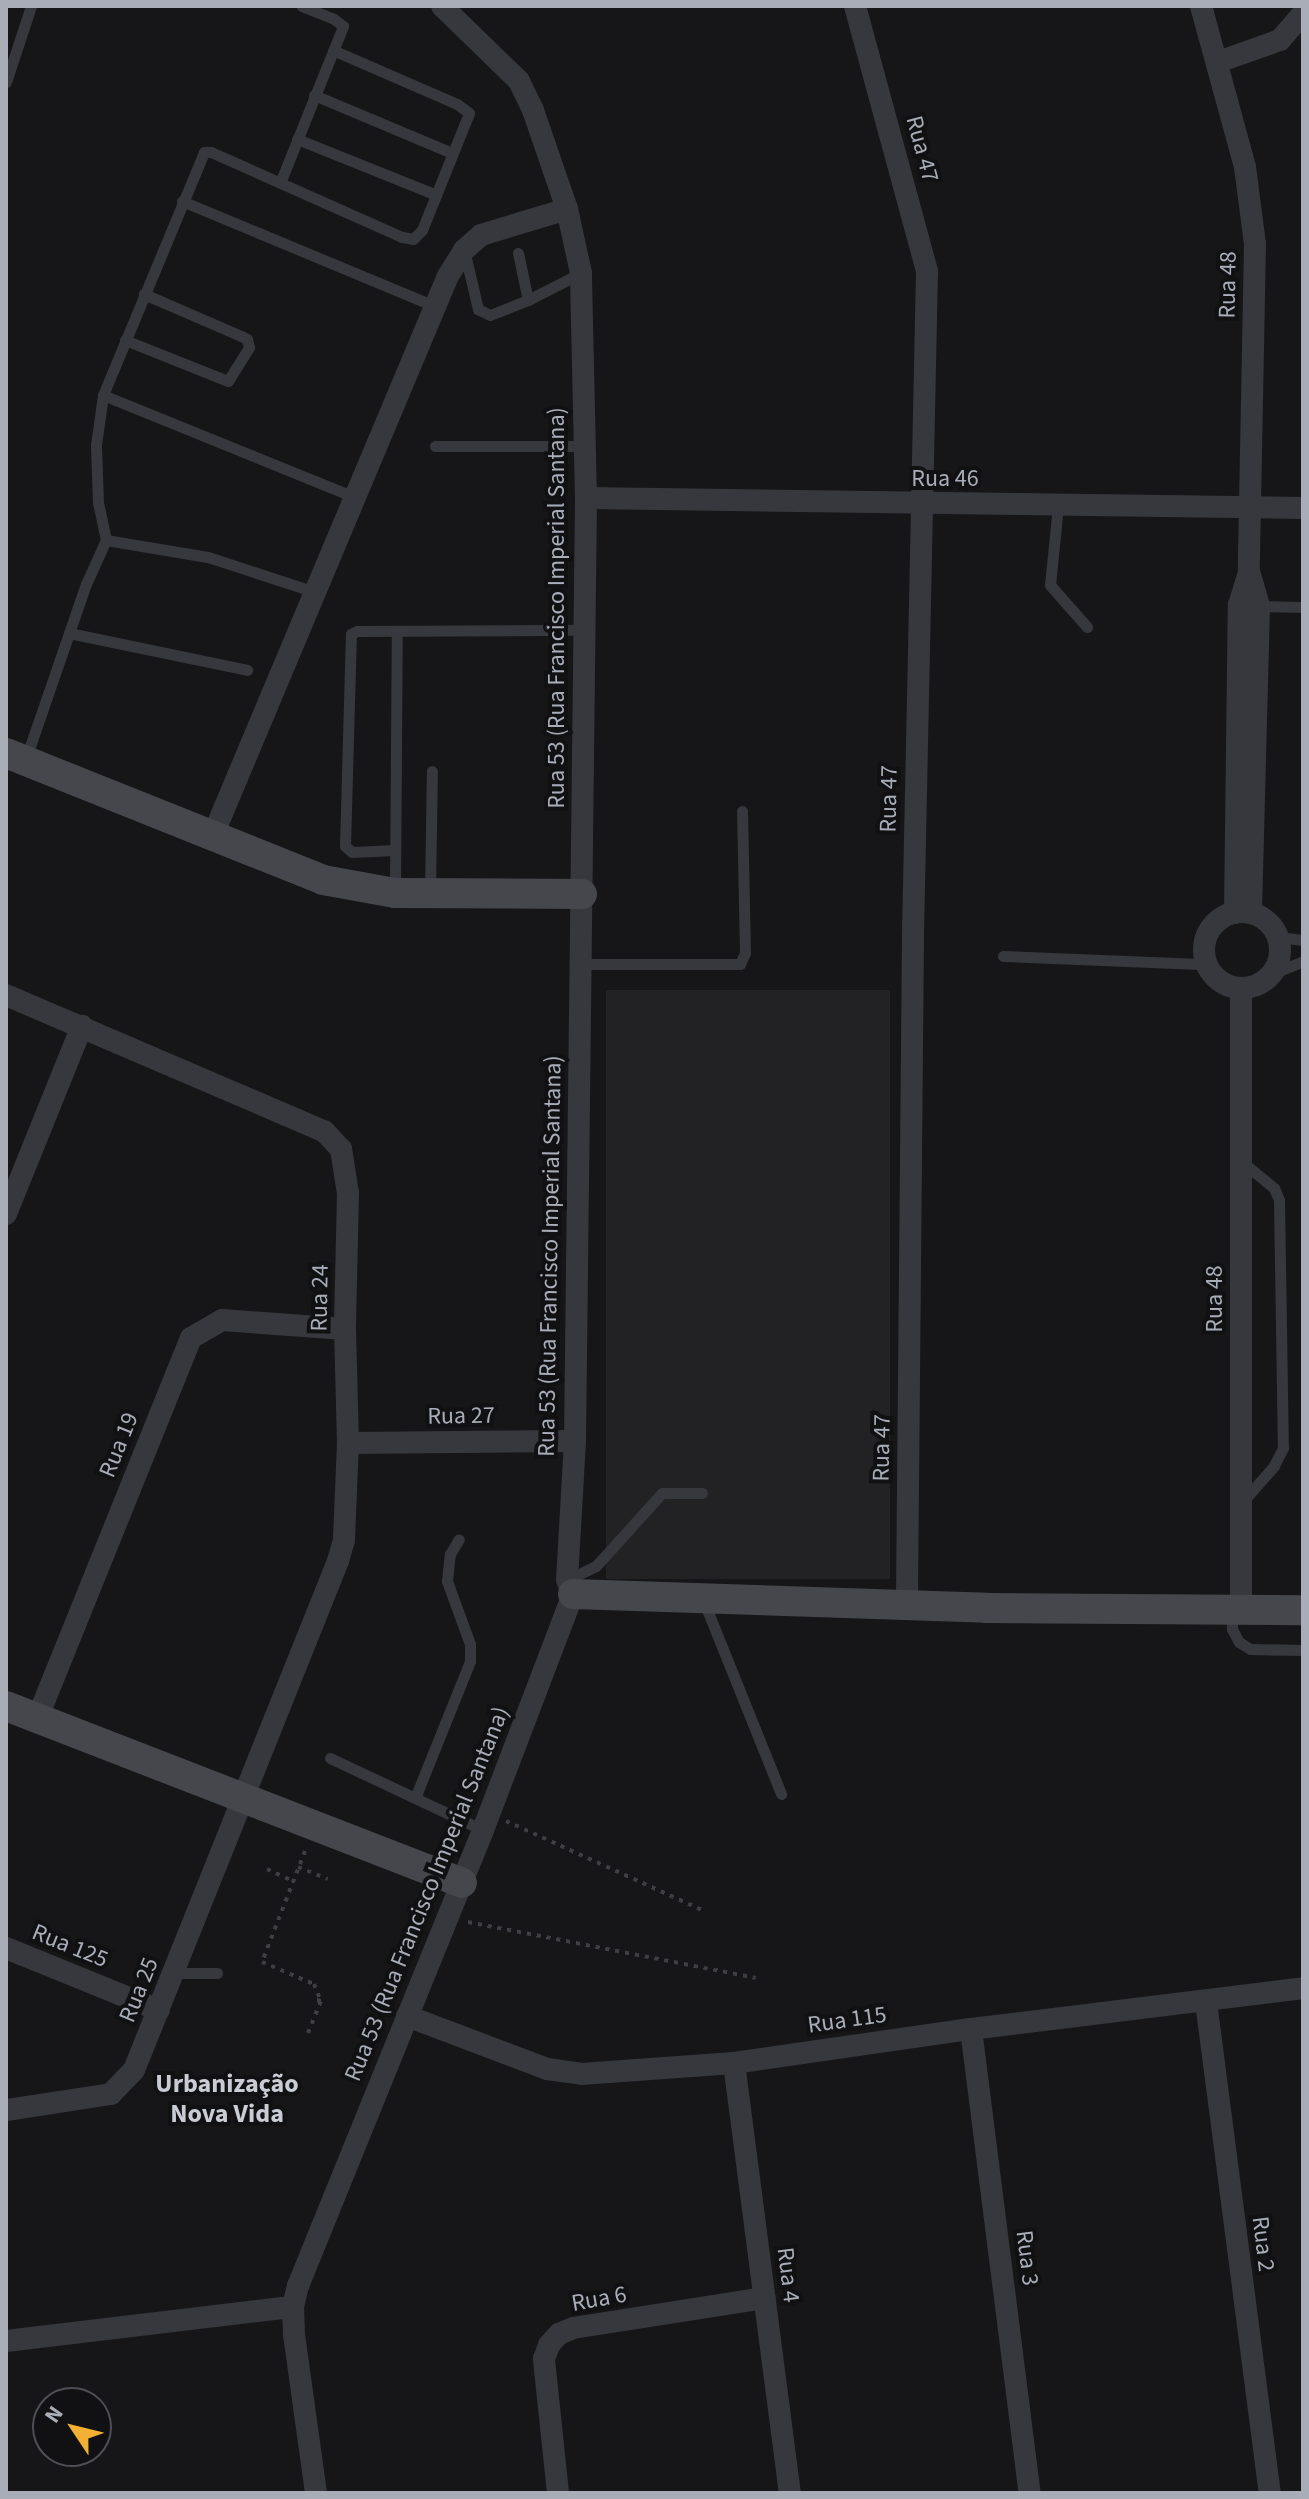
<!DOCTYPE html>
<meta charset="utf-8">
<style>
body{margin:0}
#map{position:relative;width:1309px;height:2499px;overflow:hidden;background:#161618;font-family:"Source Sans 3",sans-serif}
div>[style]{position:absolute}
[style*='--x']{left:calc(var(--x)*1px);top:calc(var(--y)*1px);width:calc(var(--w)*1px);rotate:calc(var(--a)*1deg)}
.built>*{inset:0;background:#222225;transform-origin:0 0}
.path>*{height:4px;margin-top:-2px;transform-origin:0;background:repeating-linear-gradient(90deg,#3d3f44 0 4px,transparent 0 10px)}
.lane>*{height:11px;margin:-5.5px;padding:0 5.5px;transform-origin:5.5px;border-radius:5.5px;background:#37383d}
.street>*{height:22px;margin:-11px;padding:0 11px;transform-origin:11px;border-radius:11px;background:#37383d}
.street>.ring{margin:-11px;padding:0;box-sizing:content-box;background:none;border:22px solid #37383d;border-radius:50%}
.secondary>*{height:30px;margin:-15px;padding:0 15px;transform-origin:15px;border-radius:15px;background:#45474d}
span{translate:-50% -50%;white-space:nowrap;text-align:center;line-height:1.15;-webkit-text-stroke:8px #111113;paint-order:stroke}
.street-label{font-size:24px;color:#a8adb8}
.neighbourhood-label{font-size:26px;color:#c9ccd4;font-weight:700}
.frame{position:absolute;inset:0;border:8px solid #a8adb8;pointer-events:none}
.north{position:absolute;left:32px;top:2387px;width:80px;height:80px;box-sizing:border-box;background:#111113;border:2px solid #4d4f55;border-radius:50%;rotate:305deg;font-size:22px;font-weight:700;line-height:32px;text-align:center;color:#a8adb8}
.north::after{content:'';display:block;margin:auto;width:28px;height:36px;background:#f2b134;clip-path:polygon(50% 0,100% 100%,50% 72%,0 100%)}
</style>
<div id="map">
<div class="built">
<div style="left:606px;top:990px;width:284px;height:589px"></div>
</div>
<div class="path">
<div style="--x:506;--y:1821;--w:215;--a:24.4"></div>
<div style="--x:305;--y:1851;--w:119;--a:111.2"></div>
<div style="--x:262;--y:1962;--w:56;--a:22.9"></div>
<div style="--x:314;--y:1984;--w:18;--a:68"></div>
<div style="--x:298;--y:1867;--w:32;--a:22"></div>
<div style="--x:267;--y:1869;--w:29;--a:25"></div>
<div style="--x:468;--y:1922;--w:293;--a:11"></div>
<div style="--x:308;--y:2033;--w:35;--a:-68"></div>
<div style="--x:321;--y:2001;--w:5;--a:-169"></div>
</div>
<div class="lane">
<div style="--x:6;--y:82;--w:80;--a:-71.8"></div>
<div style="--x:314;--y:95;--w:150;--a:22.8"></div>
<div style="--x:297;--y:139;--w:150;--a:21.9"></div>
<div style="--x:280;--y:183;--w:169;--a:-68.1"></div>
<div style="--x:343;--y:26;--w:11;--a:-142"></div>
<div style="--x:334;--y:19;--w:35;--a:-158"></div>
<div style="--x:182;--y:201;--w:273;--a:22.6"></div>
<div style="--x:518;--y:253;--w:48;--a:78"></div>
<div style="--x:465;--y:254;--w:57;--a:76.7"></div>
<div style="--x:478;--y:309;--w:13;--a:27"></div>
<div style="--x:490;--y:315;--w:41;--a:-21.5"></div>
<div style="--x:528;--y:300;--w:59;--a:-27"></div>
<div style="--x:125;--y:340;--w:111;--a:21.7"></div>
<div style="--x:228;--y:381;--w:40;--a:-58"></div>
<div style="--x:249;--y:347;--w:8;--a:-104"></div>
<div style="--x:247;--y:339;--w:7;--a:-153"></div>
<div style="--x:241;--y:336;--w:106;--a:-156.6"></div>
<div style="--x:103;--y:395;--w:271;--a:22.1"></div>
<div style="--x:435;--y:446;--w:151;--a:0"></div>
<div style="--x:1058;--y:506;--w:79;--a:95.8"></div>
<div style="--x:1050;--y:585;--w:56;--a:48.6"></div>
<div style="--x:106;--y:540;--w:103;--a:9.5"></div>
<div style="--x:208;--y:557;--w:113;--a:18.1"></div>
<div style="--x:1259;--y:606;--w:44;--a:1.3"></div>
<div style="--x:69;--y:633;--w:182;--a:11.7"></div>
<div style="--x:26;--y:758;--w:184;--a:-71"></div>
<div style="--x:86;--y:584;--w:48;--a:-65.6"></div>
<div style="--x:106;--y:540;--w:38;--a:-102"></div>
<div style="--x:98;--y:503;--w:58;--a:-92"></div>
<div style="--x:96;--y:445;--w:50;--a:-82"></div>
<div style="--x:103;--y:395;--w:263;--a:-67.4"></div>
<div style="--x:204;--y:152;--w:7;--a:0"></div>
<div style="--x:211;--y:152;--w:209;--a:24"></div>
<div style="--x:402;--y:237;--w:11;--a:10"></div>
<div style="--x:413;--y:239;--w:13;--a:-45"></div>
<div style="--x:422;--y:230;--w:126;--a:-68.1"></div>
<div style="--x:469;--y:113;--w:15;--a:-143"></div>
<div style="--x:457;--y:104;--w:135;--a:-156.5"></div>
<div style="--x:395;--y:850;--w:43;--a:177.3"></div>
<div style="--x:352;--y:852;--w:9;--a:-139"></div>
<div style="--x:345;--y:846;--w:212;--a:-88.4"></div>
<div style="--x:351;--y:634;--w:7;--a:-27"></div>
<div style="--x:357;--y:631;--w:228;--a:-0.3"></div>
<div style="--x:395;--y:891;--w:260;--a:-89.6"></div>
<div style="--x:430;--y:892;--w:121;--a:-89.1"></div>
<div style="--x:1278;--y:937;--w:25;--a:7"></div>
<div style="--x:1003;--y:956;--w:203;--a:2.3"></div>
<div style="--x:580;--y:964;--w:160;--a:0"></div>
<div style="--x:740;--y:964;--w:12;--a:-66"></div>
<div style="--x:745;--y:953;--w:142;--a:-91.2"></div>
<div style="--x:1274;--y:973;--w:31;--a:-22"></div>
<div style="--x:1241;--y:1161;--w:43;--a:39.3"></div>
<div style="--x:1274;--y:1188;--w:13;--a:67"></div>
<div style="--x:1279;--y:1200;--w:248;--a:89.1"></div>
<div style="--x:1283;--y:1448;--w:20;--a:117"></div>
<div style="--x:1274;--y:1466;--w:45;--a:131.4"></div>
<div style="--x:567;--y:1580;--w:32;--a:-26"></div>
<div style="--x:596;--y:1566;--w:98;--a:-47.9"></div>
<div style="--x:662;--y:1493;--w:40;--a:0"></div>
<div style="--x:704;--y:1602;--w:207;--a:68.1"></div>
<div style="--x:1232;--y:1613;--w:16;--a:90"></div>
<div style="--x:1232;--y:1629;--w:15;--a:62"></div>
<div style="--x:1239;--y:1642;--w:13;--a:32"></div>
<div style="--x:1250;--y:1649;--w:53;--a:1.1"></div>
<div style="--x:330;--y:1758;--w:169;--a:25.2"></div>
<div style="--x:415;--y:1798;--w:148;--a:-68.1"></div>
<div style="--x:470;--y:1661;--w:17;--a:-90"></div>
<div style="--x:470;--y:1644;--w:67;--a:-110.1"></div>
<div style="--x:447;--y:1581;--w:27;--a:-84"></div>
<div style="--x:450;--y:1554;--w:17;--a:-59"></div>
<div style="--x:173;--y:1973;--w:44;--a:0"></div>
</div>
<div class="street">
<div style="--x:855;--y:6;--w:275;--a:74.8"></div>
<div style="--x:927;--y:271;--w:665;--a:91.21"></div>
<div style="--x:913;--y:936;--w:667;--a:90.52"></div>
<div style="--x:1201;--y:6;--w:167;--a:74.7"></div>
<div style="--x:1245;--y:167;--w:78;--a:82.6"></div>
<div style="--x:1255;--y:244;--w:327;--a:91.1"></div>
<div style="--x:1249;--y:571;--w:36;--a:74"></div>
<div style="--x:1259;--y:606;--w:307;--a:91.5"></div>
<div style="--x:1218;--y:62;--w:66;--a:-19.5"></div>
<div style="--x:1280;--y:40;--w:35;--a:-49"></div>
<div style="--x:586;--y:498;--w:717;--a:0.8"></div>
<div style="--x:213;--y:835;--w:606;--a:-67.2"></div>
<div style="--x:448;--y:276;--w:31;--a:-58"></div>
<div style="--x:464;--y:250;--w:23;--a:-41"></div>
<div style="--x:481;--y:235;--w:90;--a:-16.8"></div>
<div class="ring" style="left:1204px;top:912px;width:54px;height:54px"></div>
<div style="--x:1235;--y:913;--w:308;--a:-89.3"></div>
<div style="--x:1239;--y:605;--w:34;--a:-73"></div>
<div style="--x:6;--y:995;--w:346;--a:23.2"></div>
<div style="--x:324;--y:1131;--w:25;--a:47"></div>
<div style="--x:341;--y:1149;--w:45;--a:81"></div>
<div style="--x:348;--y:1193;--w:136;--a:91.3"></div>
<div style="--x:345;--y:1329;--w:114;--a:88.5"></div>
<div style="--x:348;--y:1443;--w:97;--a:92.4"></div>
<div style="--x:344;--y:1540;--w:22;--a:106"></div>
<div style="--x:338;--y:1561;--w:548;--a:111.84"></div>
<div style="--x:134;--y:2070;--w:33;--a:134"></div>
<div style="--x:111;--y:2094;--w:106;--a:171.3"></div>
<div style="--x:6;--y:1214;--w:203;--a:-68"></div>
<div style="--x:348;--y:1443;--w:227;--a:-0.5"></div>
<div style="--x:1241;--y:1609;--w:620;--a:-90"></div>
<div style="--x:37;--y:1719;--w:411;--a:-68"></div>
<div style="--x:191;--y:1338;--w:36;--a:-30"></div>
<div style="--x:222;--y:1320;--w:123;--a:4.2"></div>
<div style="--x:6;--y:1948;--w:165;--a:22.1"></div>
<div style="--x:1206;--y:2002;--w:495;--a:82.6"></div>
<div style="--x:407;--y:2016;--w:150;--a:20.7"></div>
<div style="--x:547;--y:2069;--w:34;--a:8"></div>
<div style="--x:581;--y:2074;--w:153;--a:-4.1"></div>
<div style="--x:734;--y:2063;--w:239;--a:-8.2"></div>
<div style="--x:971;--y:2029;--w:335;--a:-7"></div>
<div style="--x:971;--y:2029;--w:468;--a:82.8"></div>
<div style="--x:734;--y:2063;--w:434;--a:82.6"></div>
<div style="--x:6;--y:2341;--w:289;--a:-6.8"></div>
<div style="--x:316;--y:2493;--w:161;--a:-97.9"></div>
<div style="--x:294;--y:2334;--w:27;--a:-92"></div>
<div style="--x:293;--y:2307;--w:22;--a:-77"></div>
<div style="--x:298;--y:2286;--w:492;--a:-67.9"></div>
<div style="--x:483;--y:1830;--w:253;--a:-69.1"></div>
<div style="--x:573;--y:1594;--w:15;--a:-113"></div>
<div style="--x:567;--y:1580;--w:139;--a:-86.7"></div>
<div style="--x:575;--y:1441;--w:943;--a:-89.33"></div>
<div style="--x:586;--y:498;--w:225;--a:-91.3"></div>
<div style="--x:581;--y:273;--w:66;--a:-102.3"></div>
<div style="--x:567;--y:209;--w:105;--a:-109"></div>
<div style="--x:533;--y:110;--w:32;--a:-116"></div>
<div style="--x:519;--y:81;--w:107;--a:-135.8"></div>
<div style="--x:558;--y:2493;--w:135;--a:-96"></div>
<div style="--x:544;--y:2359;--w:15;--a:-70"></div>
<div style="--x:549;--y:2345;--w:15;--a:-48"></div>
<div style="--x:559;--y:2334;--w:15;--a:-23"></div>
<div style="--x:573;--y:2328;--w:194;--a:-8.9"></div>
</div>
<div class="secondary">
<div style="--x:6;--y:753;--w:341;--a:21.8"></div>
<div style="--x:323;--y:880;--w:73;--a:10.2"></div>
<div style="--x:395;--y:893;--w:187;--a:0.3"></div>
<div style="--x:573;--y:1594;--w:414;--a:1.9"></div>
<div style="--x:987;--y:1608;--w:316;--a:0.4"></div>
<div style="--x:6;--y:1706;--w:489;--a:21.2"></div>
</div>
<div class="street-label">
<span style="left:922px;top:149px;rotate:75deg">Rua 47</span>
<span style="left:1228px;top:285px;rotate:-89deg">Rua 48</span>
<span style="left:945px;top:479px">Rua 46</span>
<span style="left:557px;top:608px;rotate:-90deg">Rua 53 (Rua Francisco Imperial Santana)</span>
<span style="left:889px;top:799px;rotate:-89deg">Rua 47</span>
<span style="left:550px;top:1256px;rotate:-89deg">Rua 53 (Rua Francisco Imperial Santana)</span>
<span style="left:320px;top:1298px;rotate:-89deg">Rua 24</span>
<span style="left:1215px;top:1299px;rotate:-90deg">Rua 48</span>
<span style="left:461px;top:1416px;rotate:-1deg">Rua 27</span>
<span style="left:119px;top:1445px;rotate:-68deg">Rua 19</span>
<span style="left:882px;top:1448px;rotate:-89deg">Rua 47</span>
<span style="left:427px;top:1894px;rotate:-68deg">Rua 53 (Rua Francisco Imperial Santana)</span>
<span style="left:70px;top:1946px;rotate:22deg">Rua 125</span>
<span style="left:139px;top:1990px;rotate:-68deg">Rua 25</span>
<span style="left:847px;top:2020px;rotate:-8deg">Rua 115</span>
<span style="left:1263px;top:2244px;rotate:83deg">Rua 2</span>
<span style="left:1027px;top:2258px;rotate:83deg">Rua 3</span>
<span style="left:788px;top:2275px;rotate:83deg">Rua 4</span>
<span style="left:599px;top:2299px;rotate:-10deg">Rua 6</span>
</div>
<div class="neighbourhood-label">
<span style="left:227px;top:2099px">Urbanização<br>Nova Vida</span>
</div>
<div class="frame"></div>
<div class="north">N</div>
</div>
